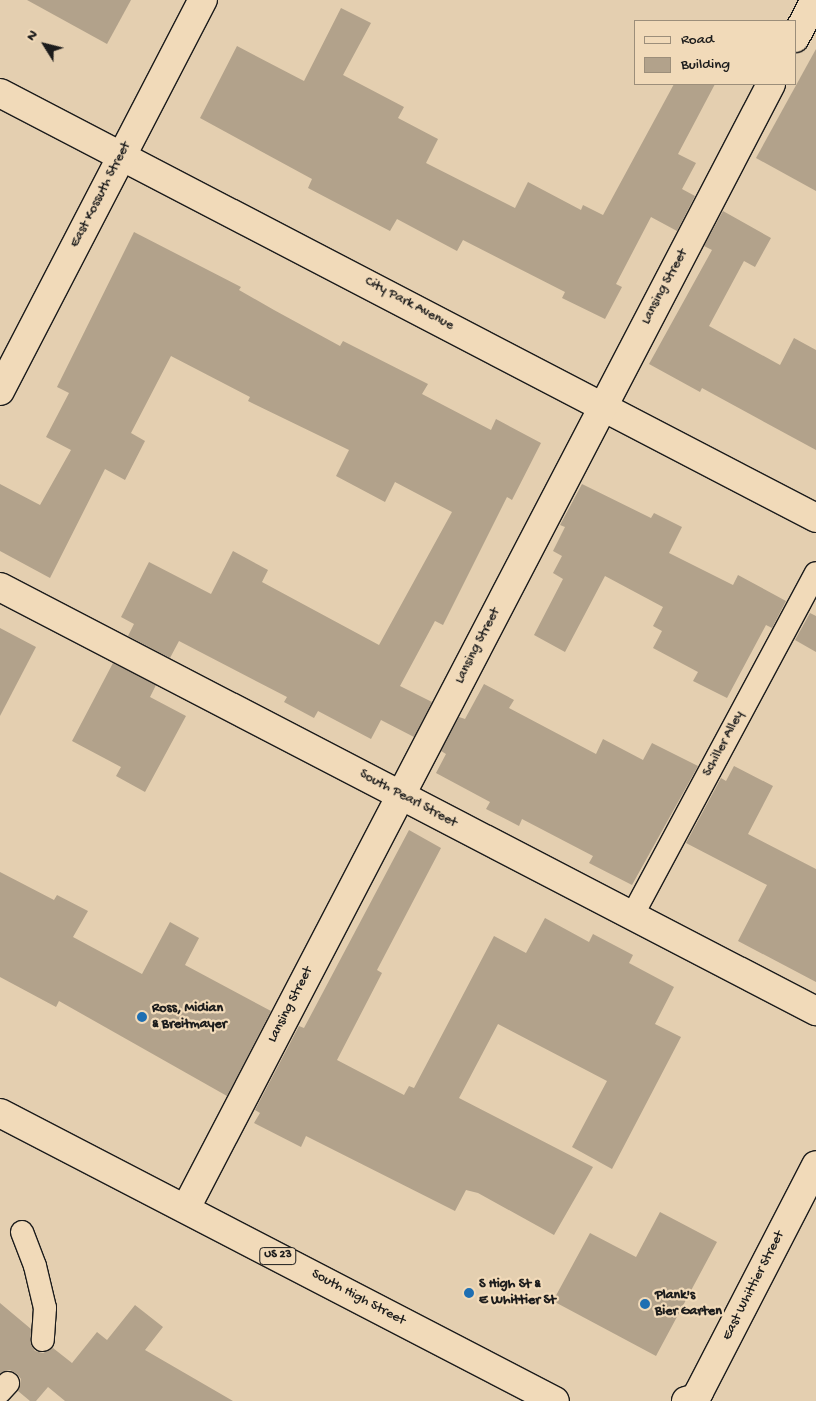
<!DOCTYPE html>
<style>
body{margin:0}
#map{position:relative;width:816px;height:1401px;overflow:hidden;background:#e4cfb0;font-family:"Gochi Hand",sans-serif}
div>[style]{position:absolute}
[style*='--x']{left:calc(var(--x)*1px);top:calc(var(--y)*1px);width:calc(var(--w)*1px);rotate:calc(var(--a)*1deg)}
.building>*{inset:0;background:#b2a28b}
.roads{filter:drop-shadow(1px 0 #1c1c1c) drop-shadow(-1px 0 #1c1c1c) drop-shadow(0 1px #1c1c1c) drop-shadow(0 -1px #1c1c1c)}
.service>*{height:22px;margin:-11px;padding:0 11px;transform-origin:11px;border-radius:11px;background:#f1dab9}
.minor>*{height:28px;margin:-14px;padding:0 14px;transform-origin:14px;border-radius:14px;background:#f1dab9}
.tertiary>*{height:28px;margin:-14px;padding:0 14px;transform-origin:14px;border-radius:14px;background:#f1dab9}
.primary>*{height:28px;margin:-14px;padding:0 14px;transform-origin:14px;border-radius:14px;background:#f1dab9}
.dots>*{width:14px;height:14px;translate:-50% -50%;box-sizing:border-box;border:2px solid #f1dab9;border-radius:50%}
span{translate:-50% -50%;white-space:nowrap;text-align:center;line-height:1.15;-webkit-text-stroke:4.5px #f1dab9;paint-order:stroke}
.shield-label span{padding:1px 4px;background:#f1dab9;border:1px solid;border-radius:4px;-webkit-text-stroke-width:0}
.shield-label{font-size:12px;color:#1c1c1c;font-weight:700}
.street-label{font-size:14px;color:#1c1c1c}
.poi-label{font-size:14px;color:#1c1c1c;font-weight:700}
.left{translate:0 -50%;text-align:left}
.legend{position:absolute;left:634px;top:20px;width:162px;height:65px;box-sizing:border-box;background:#f1dab9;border:1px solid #9c8e7a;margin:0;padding:6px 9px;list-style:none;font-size:15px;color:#1c1c1c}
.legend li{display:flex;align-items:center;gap:10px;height:25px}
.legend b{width:25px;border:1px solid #9c8e7a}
.north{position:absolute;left:20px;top:20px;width:50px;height:50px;-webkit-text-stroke:4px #f1dab9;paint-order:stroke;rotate:306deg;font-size:14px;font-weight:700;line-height:20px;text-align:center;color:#1c1c1c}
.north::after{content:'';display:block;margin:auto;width:18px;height:22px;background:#1c1c1c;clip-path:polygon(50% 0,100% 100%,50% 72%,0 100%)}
</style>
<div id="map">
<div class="building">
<div style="clip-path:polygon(27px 0,131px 0,107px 44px)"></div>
<div style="clip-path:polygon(341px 8px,371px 23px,343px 75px,404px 107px,398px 118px,438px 139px,426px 163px,515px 208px,528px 182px,581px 210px,583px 205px,603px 215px,674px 84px,715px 84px,678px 154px,696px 163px,682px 189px,695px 196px,677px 231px,651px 217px,616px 284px,622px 287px,605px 319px,562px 298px,565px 292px,463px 240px,457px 251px,397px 219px,390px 231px,308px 188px,312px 179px,200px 118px,237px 46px,304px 81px)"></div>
<div style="clip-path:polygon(816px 49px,816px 191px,756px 158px)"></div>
<div style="clip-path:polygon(723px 211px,771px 238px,755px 267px,744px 261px,709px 326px,780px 365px,794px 338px,816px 350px,816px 450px,702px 388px,700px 392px,649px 364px,712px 250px,704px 246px)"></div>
<div style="clip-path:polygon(134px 232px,241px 287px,239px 290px,274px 310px,340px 346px,343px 341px,428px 384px,422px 394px,491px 430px,496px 419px,541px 443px,512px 500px,507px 497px,443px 625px,435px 621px,400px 686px,432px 702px,414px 737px,381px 720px,371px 739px,318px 711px,314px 718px,284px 702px,287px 697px,179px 641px,170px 658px,128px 636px,134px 624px,121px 617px,149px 562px,211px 594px,233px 551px,268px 570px,262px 582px,379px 645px,452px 512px,395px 482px,385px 502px,336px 476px,349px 450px,248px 401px,250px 397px,171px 356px,131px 433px,145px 441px,125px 480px,105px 469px,50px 578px,0 551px,0 484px,40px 505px,71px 450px,46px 437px,69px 393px,57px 387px)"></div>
<div style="clip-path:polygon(582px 484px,651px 518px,654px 513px,682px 527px,669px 553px,733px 585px,738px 575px,786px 601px,772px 628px,766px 625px,727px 698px,693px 681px,698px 672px,653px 648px,662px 631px,653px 626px,663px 607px,605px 576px,565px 652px,534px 635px,563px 579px,553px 573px,562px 556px,553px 551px,565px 527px,560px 525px)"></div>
<div style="clip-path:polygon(810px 613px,816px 616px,816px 652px,795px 640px)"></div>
<div style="clip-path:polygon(0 628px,36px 647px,0 716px)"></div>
<div style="clip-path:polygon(113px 663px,156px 685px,150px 697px,186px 716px,145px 792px,116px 776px,121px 767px,72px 741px)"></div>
<div style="clip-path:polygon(484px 684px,514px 700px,509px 708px,596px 754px,603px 739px,643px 760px,652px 743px,698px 766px,632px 885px,589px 863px,593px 856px,522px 819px,519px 826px,486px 809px,490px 802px,436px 773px,446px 754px,441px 751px,459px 717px,465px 719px)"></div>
<div style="clip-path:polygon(734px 766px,773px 786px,748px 834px,816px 869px,816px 982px,738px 941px,767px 885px,686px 843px,721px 778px,726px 781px)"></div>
<div style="clip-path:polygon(409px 830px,441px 848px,377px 970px,382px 973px,337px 1060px,404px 1095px,409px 1086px,414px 1088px,494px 936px,526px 953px,545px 918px,589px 942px,593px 934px,633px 955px,629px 963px,674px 987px,655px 1024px,681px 1037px,612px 1169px,572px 1147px,607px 1081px,498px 1024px,459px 1098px,593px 1167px,554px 1235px,478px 1193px,466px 1190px,455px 1211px,306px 1136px,301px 1147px,254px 1123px,260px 1113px,255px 1110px,299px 1026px,304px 1028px)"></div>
<div style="clip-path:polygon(0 872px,54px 900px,57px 895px,88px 911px,73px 937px,142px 974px,170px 922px,199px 938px,185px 965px,271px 1011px,227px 1096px,59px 1001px,56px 1007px,0 977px)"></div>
<div style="clip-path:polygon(660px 1212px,717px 1242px,656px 1356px,553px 1301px,590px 1233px,636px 1257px)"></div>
<div style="clip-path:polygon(0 1303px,31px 1329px,31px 1345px,35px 1351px,43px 1353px,53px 1348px,72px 1363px,97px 1332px,107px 1340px,135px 1305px,163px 1327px,145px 1350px,233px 1401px,65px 1401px,48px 1387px,36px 1401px,30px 1401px,18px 1391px,21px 1379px,17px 1374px,10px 1370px,0 1373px)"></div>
</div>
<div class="roads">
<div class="service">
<div style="--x:632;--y:916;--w:389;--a:-61.8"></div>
<div style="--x:22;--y:1232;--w:36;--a:69"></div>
<div style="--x:35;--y:1266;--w:43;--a:76.6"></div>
<div style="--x:45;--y:1308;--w:32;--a:94"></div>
<div style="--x:0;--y:1392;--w:12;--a:-48"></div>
</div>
<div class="minor">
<div style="--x:795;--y:38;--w:43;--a:-62.2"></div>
<div style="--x:0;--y:93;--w:920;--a:27.51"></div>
<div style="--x:0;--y:391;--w:441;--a:-62.6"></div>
<div style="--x:0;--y:587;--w:920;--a:27.46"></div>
<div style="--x:186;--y:1208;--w:1267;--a:-62.5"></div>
</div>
<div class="tertiary">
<div style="--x:686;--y:1401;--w:10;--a:-17"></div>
<div style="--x:696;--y:1398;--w:7;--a:-63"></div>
<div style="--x:699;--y:1392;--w:255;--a:-62.7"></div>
</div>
<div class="primary">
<div style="--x:0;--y:1113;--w:625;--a:27.43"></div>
</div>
</div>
<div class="dots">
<div style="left:142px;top:1017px;background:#1f6fb2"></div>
<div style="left:469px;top:1293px;background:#1f6fb2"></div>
<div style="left:645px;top:1304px;background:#1f6fb2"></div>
</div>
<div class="shield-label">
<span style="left:278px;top:1256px">US 23</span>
</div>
<div class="street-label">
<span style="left:101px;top:195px;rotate:-63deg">East Kossuth Street</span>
<span style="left:665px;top:287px;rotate:-62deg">Lansing Street</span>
<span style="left:409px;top:304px;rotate:28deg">City Park Avenue</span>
<span style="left:478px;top:646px;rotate:-63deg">Lansing Street</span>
<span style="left:724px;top:744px;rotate:-62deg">Schiller Alley</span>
<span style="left:408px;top:799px;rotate:28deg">South Pearl Street</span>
<span style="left:291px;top:1005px;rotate:-63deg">Lansing Street</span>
<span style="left:754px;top:1286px;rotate:-63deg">East Whittier Street</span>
<span style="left:358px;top:1298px;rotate:28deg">South High Street</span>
</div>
<div class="poi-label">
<span class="left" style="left:152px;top:1017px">Ross, Midian<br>&amp; Breitmayer</span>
<span class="left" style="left:479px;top:1293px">S High St &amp;<br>E Whittier St</span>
<span class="left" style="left:655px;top:1304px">Plank's<br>Bier Garten</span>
</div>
<ul class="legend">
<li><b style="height:6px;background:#f1dab9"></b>Road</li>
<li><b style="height:14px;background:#b2a28b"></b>Building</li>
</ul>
<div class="north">N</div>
</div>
